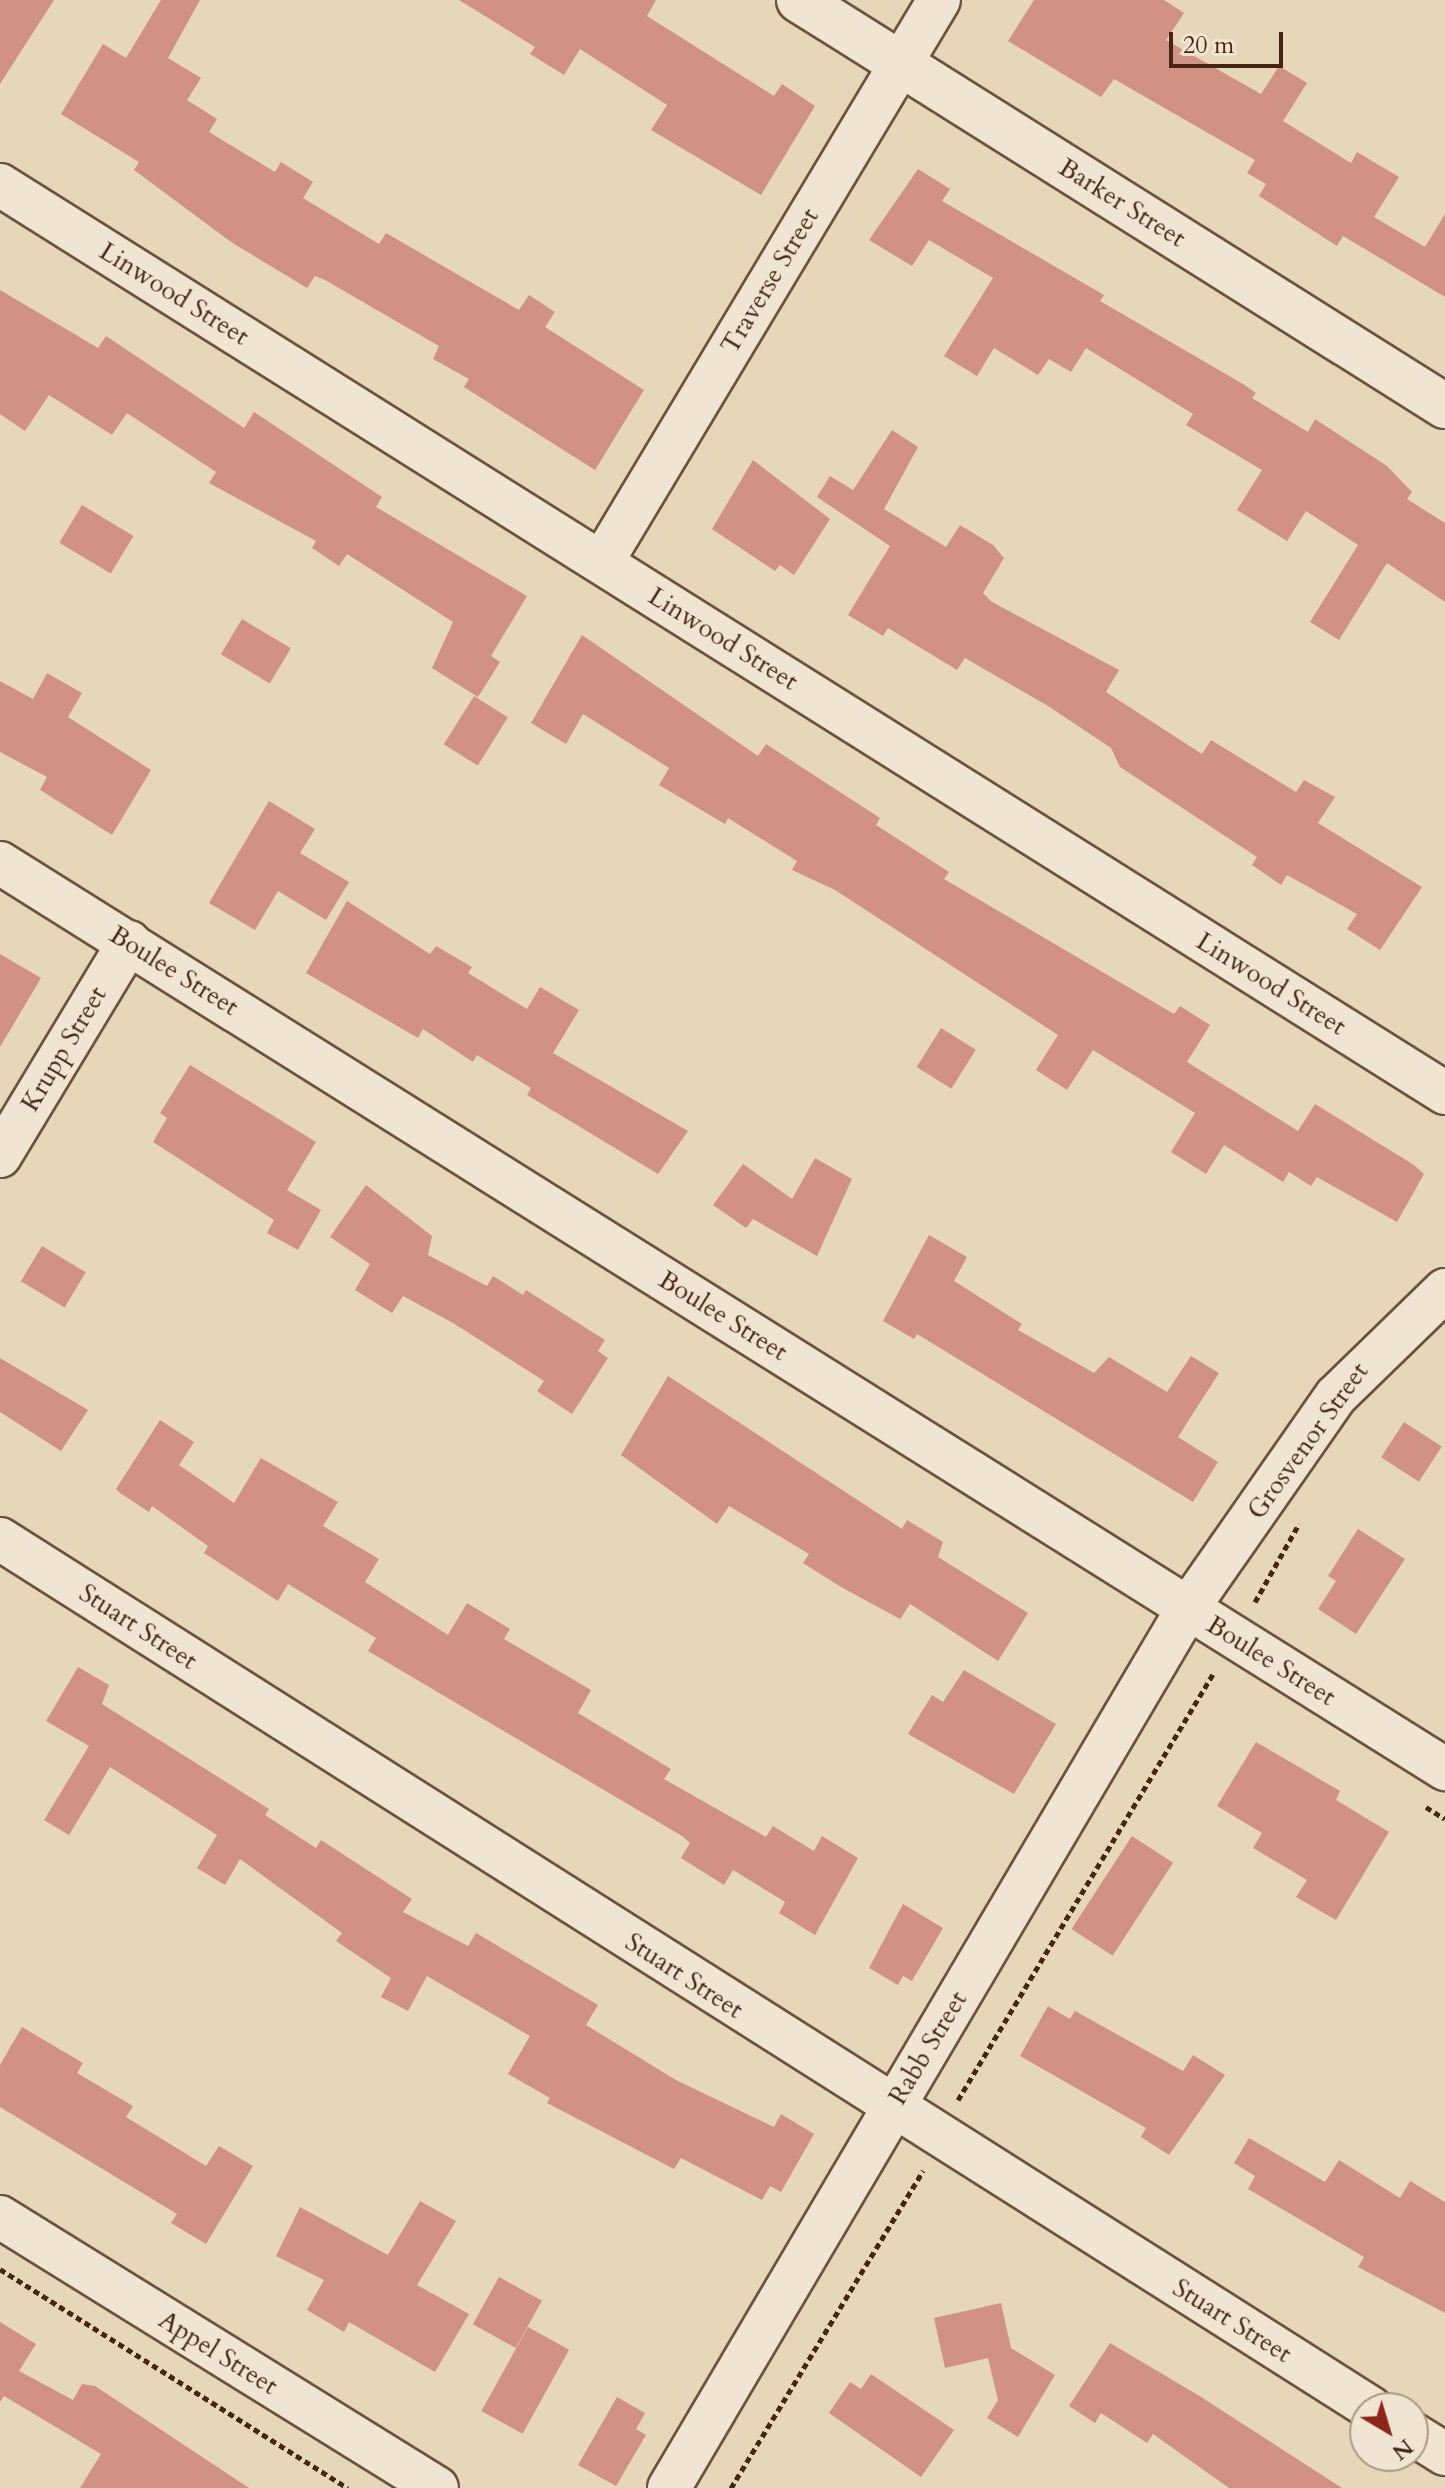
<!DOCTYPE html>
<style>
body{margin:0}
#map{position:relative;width:1445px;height:2488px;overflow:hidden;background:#e6d7ba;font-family:Cardo,serif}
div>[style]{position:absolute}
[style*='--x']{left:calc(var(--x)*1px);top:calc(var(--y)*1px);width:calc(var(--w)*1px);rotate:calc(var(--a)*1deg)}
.building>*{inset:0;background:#d29185;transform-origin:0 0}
.path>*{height:5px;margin-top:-2.5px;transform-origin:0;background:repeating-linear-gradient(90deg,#462612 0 6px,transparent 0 10px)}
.roads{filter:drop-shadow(2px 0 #6e523c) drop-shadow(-2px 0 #6e523c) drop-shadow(0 2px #6e523c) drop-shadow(0 -2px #6e523c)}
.street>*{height:42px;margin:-21px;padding:0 21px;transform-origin:21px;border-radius:21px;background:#efe5d2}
.secondary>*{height:44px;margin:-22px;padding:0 22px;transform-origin:22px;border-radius:22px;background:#efe5d2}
span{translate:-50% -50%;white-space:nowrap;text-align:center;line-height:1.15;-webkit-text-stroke:6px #efe5d2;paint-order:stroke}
.street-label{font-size:26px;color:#462612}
.north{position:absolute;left:1349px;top:2392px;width:80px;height:80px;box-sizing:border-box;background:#efe5d2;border:2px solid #ab9985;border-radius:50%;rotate:142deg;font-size:22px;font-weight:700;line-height:32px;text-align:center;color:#462612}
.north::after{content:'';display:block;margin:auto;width:28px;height:36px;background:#8f2418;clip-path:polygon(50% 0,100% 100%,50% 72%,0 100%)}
.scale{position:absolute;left:1169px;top:32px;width:114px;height:36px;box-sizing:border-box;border:4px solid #462612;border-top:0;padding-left:10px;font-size:24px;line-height:28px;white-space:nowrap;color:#462612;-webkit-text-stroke:6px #efe5d2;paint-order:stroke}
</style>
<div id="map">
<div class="building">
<div style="clip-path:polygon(0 0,54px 0,0 84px)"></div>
<div style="clip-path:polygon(161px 0,200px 0,168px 58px,201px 78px,187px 100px,217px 119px,209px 132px,275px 172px,281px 162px,313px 182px,303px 198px,379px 244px,386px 233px,519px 310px,529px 295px,555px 312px,545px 327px,644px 390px,595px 470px,464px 387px,469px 379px,433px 359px,439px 346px,325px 280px,315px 276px,307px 288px,231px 242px,134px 170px,139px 162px,61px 114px,103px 44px,126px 58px)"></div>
<div style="clip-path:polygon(459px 0,656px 0,647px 16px,774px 96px,782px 84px,815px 106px,761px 195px,651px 130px,667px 105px,580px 49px,564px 75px,530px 54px,535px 47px)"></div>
<div style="clip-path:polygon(1034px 0,1164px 0,1184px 13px,1166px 40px,1261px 94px,1279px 66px,1307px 83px,1283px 121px,1351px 163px,1357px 152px,1399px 177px,1374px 217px,1425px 247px,1445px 214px,1445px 297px,1343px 236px,1337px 246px,1259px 196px,1266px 184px,1247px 173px,1255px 160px,1114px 79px,1101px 97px,1008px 41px)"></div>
<div style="clip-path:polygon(918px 169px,950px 189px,942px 201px,1104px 295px,1100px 301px,1243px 384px,1256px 393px,1252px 398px,1308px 432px,1315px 419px,1387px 466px,1412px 492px,1407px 499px,1445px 523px,1445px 602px,1387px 563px,1339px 640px,1310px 622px,1358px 545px,1306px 511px,1287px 541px,1237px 510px,1262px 470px,1186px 425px,1193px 414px,1086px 348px,1071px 372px,1049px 359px,1038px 375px,994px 348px,977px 376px,944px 356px,993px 278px,929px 240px,912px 266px,869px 240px)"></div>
<div style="clip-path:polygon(0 290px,98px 348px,106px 336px,244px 428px,254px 412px,382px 497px,376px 507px,527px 596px,491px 656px,500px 662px,478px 697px,432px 668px,453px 622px,347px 554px,339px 566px,312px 548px,316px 541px,209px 483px,216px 472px,127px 413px,112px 435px,49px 395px,25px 431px,0 414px)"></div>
<div style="clip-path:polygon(892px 430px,918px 447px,884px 509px,946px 547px,960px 525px,993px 545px,1004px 558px,983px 593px,992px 602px,1119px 670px,1106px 692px,1202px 754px,1211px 740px,1296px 792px,1304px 780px,1335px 797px,1318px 823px,1422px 887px,1380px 950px,1347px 929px,1357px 914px,1287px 875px,1281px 885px,1252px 865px,1257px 857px,1120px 767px,1111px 748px,1048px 706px,965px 658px,957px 670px,888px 628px,883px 636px,848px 615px,890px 546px,817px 497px,830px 476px,853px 490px)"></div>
<div style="clip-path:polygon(753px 460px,830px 519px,794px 575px,780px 565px,775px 571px,712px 529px)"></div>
<div style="left:82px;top:505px;width:60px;height:44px;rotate:31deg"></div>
<div style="left:242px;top:619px;width:57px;height:41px;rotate:31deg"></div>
<div style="clip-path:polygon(582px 635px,758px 756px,766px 744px,880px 818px,876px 825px,949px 872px,944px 879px,1174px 1014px,1180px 1006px,1210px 1025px,1187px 1062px,1298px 1131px,1315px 1104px,1414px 1165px,1424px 1174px,1397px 1222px,1317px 1177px,1311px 1186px,1289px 1172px,1283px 1182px,1224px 1145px,1206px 1174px,1171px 1152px,1195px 1113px,1093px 1050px,1067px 1090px,1036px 1070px,1058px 1035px,835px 890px,792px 870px,797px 861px,728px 818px,725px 824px,659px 785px,669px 768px,583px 714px,566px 744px,531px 723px)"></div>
<div style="clip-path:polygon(47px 673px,82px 693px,68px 717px,151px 770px,112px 835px,40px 790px,47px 777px,0 752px,0 681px,33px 699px)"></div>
<div style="left:474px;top:696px;width:40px;height:57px;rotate:32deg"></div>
<div style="clip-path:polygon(269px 801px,315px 829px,300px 853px,349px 882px,326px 920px,278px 891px,255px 930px,209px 903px)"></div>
<div style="clip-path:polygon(347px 901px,430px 954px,436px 946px,472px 967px,468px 973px,527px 1009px,540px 987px,579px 1010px,553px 1053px,688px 1131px,658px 1174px,527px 1095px,531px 1088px,477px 1055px,473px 1062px,423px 1029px,418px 1038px,306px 973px)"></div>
<div style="clip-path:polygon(0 954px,41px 978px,0 1047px)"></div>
<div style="left:941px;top:1028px;width:41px;height:46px;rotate:32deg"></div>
<div style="clip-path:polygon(190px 1065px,316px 1142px,287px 1190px,321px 1210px,298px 1250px,267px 1233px,274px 1220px,153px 1142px,167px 1118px,160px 1113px)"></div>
<div style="clip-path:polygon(815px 1158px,852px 1179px,817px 1256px,753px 1219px,746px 1228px,713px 1205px,743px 1164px,792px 1199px)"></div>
<div style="clip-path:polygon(366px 1185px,432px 1236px,428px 1255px,487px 1286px,493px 1276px,523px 1295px,526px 1290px,605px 1340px,598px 1351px,608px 1358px,572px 1414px,537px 1391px,544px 1381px,453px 1323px,403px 1296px,392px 1313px,355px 1290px,370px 1264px,330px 1237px)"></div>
<div style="clip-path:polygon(929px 1235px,967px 1257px,954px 1281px,1022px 1324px,1018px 1330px,1094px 1373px,1109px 1357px,1167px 1392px,1191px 1356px,1219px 1373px,1178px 1437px,1218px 1462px,1193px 1502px,917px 1334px,914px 1339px,883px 1321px)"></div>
<div style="left:42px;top:1246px;width:51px;height:41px;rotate:31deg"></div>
<div style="clip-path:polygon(0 1358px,88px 1410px,61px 1451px,0 1412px)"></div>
<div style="clip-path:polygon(668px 1376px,902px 1529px,907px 1520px,943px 1542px,938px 1557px,1028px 1613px,998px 1661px,910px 1604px,900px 1619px,841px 1587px,803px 1563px,809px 1554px,729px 1506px,717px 1524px,621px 1455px)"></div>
<div style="clip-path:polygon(160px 1420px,194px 1442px,179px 1465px,234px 1503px,261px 1458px,338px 1502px,323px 1526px,379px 1559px,365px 1582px,448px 1635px,467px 1603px,510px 1629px,504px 1639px,591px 1690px,578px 1713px,671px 1769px,664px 1779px,766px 1837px,773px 1826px,814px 1851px,822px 1836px,858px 1858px,815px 1935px,779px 1913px,785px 1902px,733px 1870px,724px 1885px,681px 1858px,690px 1843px,682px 1836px,368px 1651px,376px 1638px,288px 1584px,278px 1601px,204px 1553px,208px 1546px,152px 1506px,149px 1512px,120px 1493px,116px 1489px)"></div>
<div style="left:1404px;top:1422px;width:45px;height:42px;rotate:33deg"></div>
<div style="clip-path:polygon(1358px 1529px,1405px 1559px,1356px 1634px,1318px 1609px,1336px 1581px,1328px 1576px)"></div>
<div style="clip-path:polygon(78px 1667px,109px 1685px,102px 1704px,269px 1809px,265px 1815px,316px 1848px,321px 1840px,412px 1899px,403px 1912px,468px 1946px,476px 1933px,598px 2005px,586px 2025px,676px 2080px,774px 2127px,781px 2114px,814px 2134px,781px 2192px,770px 2186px,762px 2200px,681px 2158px,674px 2169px,547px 2103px,550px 2098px,508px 2074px,530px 2036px,427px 1976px,408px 2011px,381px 1997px,391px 1978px,336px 1941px,342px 1933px,240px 1859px,225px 1885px,197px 1868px,217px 1835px,110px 1767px,69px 1835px,44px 1820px,89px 1746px,46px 1721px)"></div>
<div style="clip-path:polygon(964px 1670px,1056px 1724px,1014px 1794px,908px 1734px,932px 1695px,943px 1702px)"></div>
<div style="clip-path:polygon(1256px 1742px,1340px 1791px,1336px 1800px,1389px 1832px,1336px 1920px,1296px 1897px,1307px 1880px,1253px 1848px,1262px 1833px,1217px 1806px)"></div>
<div style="left:1132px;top:1836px;width:49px;height:111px;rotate:33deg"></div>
<div style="clip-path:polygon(903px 1904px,943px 1928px,912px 1981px,903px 1976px,898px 1985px,869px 1968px)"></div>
<div style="clip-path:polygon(1048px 2006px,1070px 2019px,1075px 2011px,1183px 2071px,1193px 2055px,1225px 2075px,1169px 2155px,1141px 2137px,1146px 2128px,1020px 2056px)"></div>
<div style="clip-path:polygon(22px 2027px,83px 2063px,77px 2073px,133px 2106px,126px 2117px,206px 2166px,219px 2146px,253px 2166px,206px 2244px,171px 2223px,177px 2214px,0 2107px,0 2065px)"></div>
<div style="clip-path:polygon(1249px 2138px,1325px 2182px,1339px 2160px,1400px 2198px,1410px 2181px,1445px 2202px,1445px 2313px,1358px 2267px,1364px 2257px,1248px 2189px,1255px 2176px,1234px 2163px)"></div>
<div style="clip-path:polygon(420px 2201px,456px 2221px,417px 2285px,469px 2314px,435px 2372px,349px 2322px,344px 2332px,307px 2310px,324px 2280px,276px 2256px,300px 2207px,388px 2255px)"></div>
<div style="left:499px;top:2277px;width:49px;height:54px;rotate:29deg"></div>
<div style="clip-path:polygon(1001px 2303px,1011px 2348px,1055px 2375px,1018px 2437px,987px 2418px,998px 2400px,988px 2358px,945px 2368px,934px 2318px)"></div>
<div style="clip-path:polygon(0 2322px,36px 2344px,19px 2371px,73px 2400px,82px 2384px,95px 2386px,249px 2488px,80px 2488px,101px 2454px,4px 2396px,0 2402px)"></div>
<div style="left:528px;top:2327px;width:47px;height:96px;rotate:29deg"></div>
<div style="clip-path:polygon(1110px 2343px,1198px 2395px,1342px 2488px,1229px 2488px,1153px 2434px,1147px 2443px,1101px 2413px,1095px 2423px,1069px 2406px)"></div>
<div style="clip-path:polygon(871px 2374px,954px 2430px,921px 2477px,829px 2413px,850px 2382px,861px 2389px)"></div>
<div style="clip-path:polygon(617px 2397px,645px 2413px,636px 2429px,646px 2435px,616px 2486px,578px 2465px)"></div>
</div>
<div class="path">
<div style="--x:1255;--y:1602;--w:90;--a:-60.6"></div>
<div style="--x:1426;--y:1807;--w:22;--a:32"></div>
<div style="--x:958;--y:2100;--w:498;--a:-59.1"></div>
<div style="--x:0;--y:2269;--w:411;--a:32.2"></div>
<div style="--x:731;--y:2488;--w:371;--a:-58.8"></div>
</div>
<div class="roads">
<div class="street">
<div style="--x:0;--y:185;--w:1707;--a:32.14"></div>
<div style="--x:602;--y:562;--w:655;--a:-59.05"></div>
<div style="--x:0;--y:863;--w:1706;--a:32.09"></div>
<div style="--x:0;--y:1156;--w:250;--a:-58.9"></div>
<div style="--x:0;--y:1539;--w:1623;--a:32.37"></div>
<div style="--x:0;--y:2217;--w:514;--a:31.8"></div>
<div style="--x:1413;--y:2434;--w:38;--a:32"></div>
<div style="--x:669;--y:2488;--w:1022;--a:-59.47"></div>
<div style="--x:1188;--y:1608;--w:259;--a:-55.1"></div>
<div style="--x:1336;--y:1396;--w:152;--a:-44.2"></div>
</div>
<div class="secondary">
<div style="--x:799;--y:0;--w:763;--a:32.15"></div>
</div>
</div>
<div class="street-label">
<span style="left:1122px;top:203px;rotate:32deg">Barker Street</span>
<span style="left:770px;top:281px;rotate:-59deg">Traverse Street</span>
<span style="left:174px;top:294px;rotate:32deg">Linwood Street</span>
<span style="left:723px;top:639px;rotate:32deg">Linwood Street</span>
<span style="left:174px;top:971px;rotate:32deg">Boulee Street</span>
<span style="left:1271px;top:984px;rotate:32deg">Linwood Street</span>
<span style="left:64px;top:1049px;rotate:-59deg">Krupp Street</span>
<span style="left:723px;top:1316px;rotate:32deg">Boulee Street</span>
<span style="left:1308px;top:1441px;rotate:-54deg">Grosvenor Street</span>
<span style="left:138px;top:1627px;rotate:33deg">Stuart Street</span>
<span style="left:1271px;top:1661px;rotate:32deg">Boulee Street</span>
<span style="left:684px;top:1976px;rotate:33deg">Stuart Street</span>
<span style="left:928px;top:2048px;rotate:-59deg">Rabb Street</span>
<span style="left:1232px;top:2321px;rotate:32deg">Stuart Street</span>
<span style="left:218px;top:2353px;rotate:32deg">Appel Street</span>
</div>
<div class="north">N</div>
<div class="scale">20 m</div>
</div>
